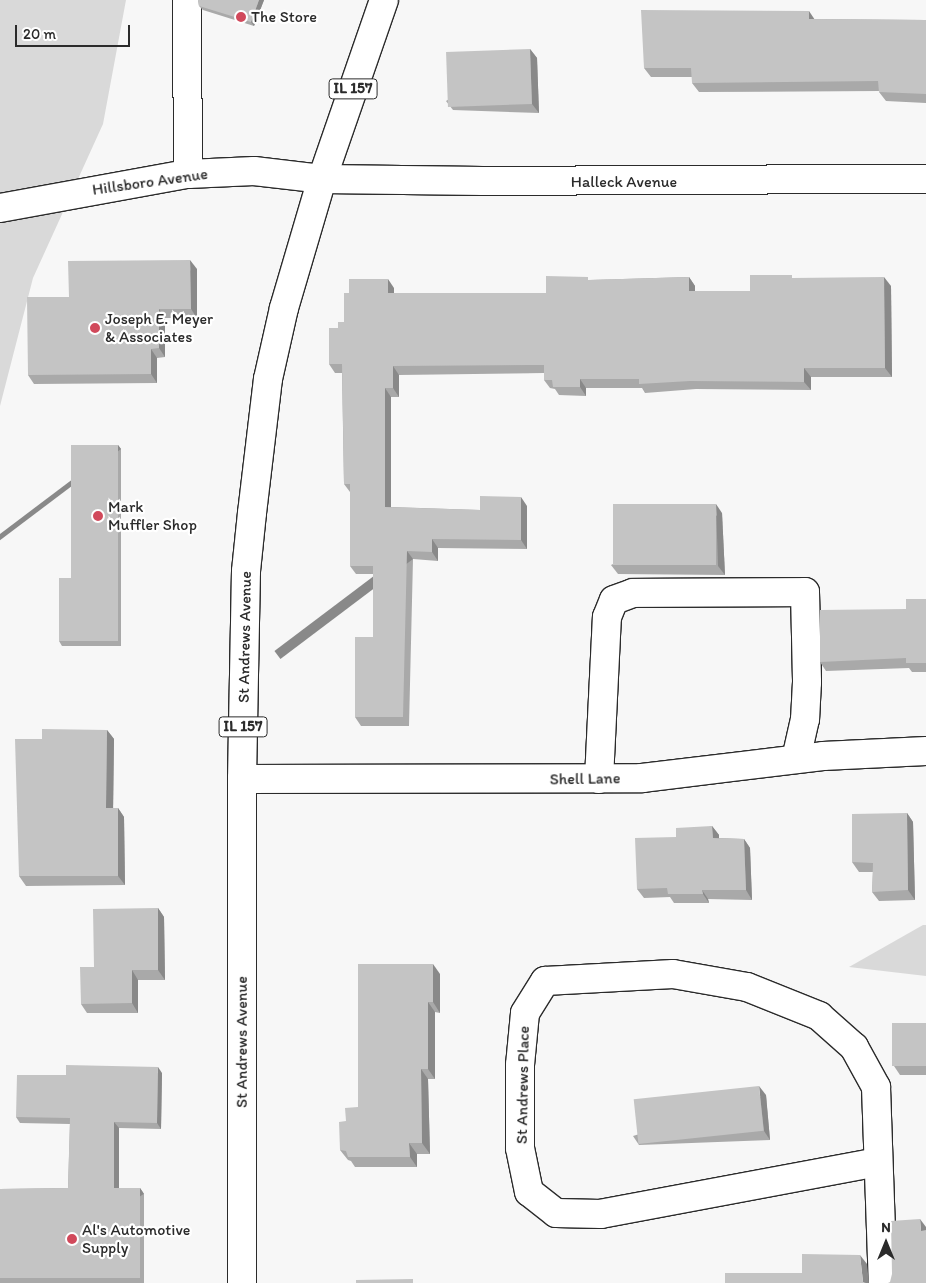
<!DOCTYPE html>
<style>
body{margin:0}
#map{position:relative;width:926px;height:1283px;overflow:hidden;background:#f7f7f7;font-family:Itim,sans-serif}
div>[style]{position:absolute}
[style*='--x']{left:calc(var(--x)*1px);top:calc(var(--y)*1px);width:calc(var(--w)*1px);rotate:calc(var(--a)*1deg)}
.green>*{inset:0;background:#d9d9d9}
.roads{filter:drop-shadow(1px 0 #2b2b2b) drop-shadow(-1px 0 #2b2b2b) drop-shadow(0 1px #2b2b2b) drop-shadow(0 -1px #2b2b2b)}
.minor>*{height:28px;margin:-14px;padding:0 14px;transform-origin:14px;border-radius:14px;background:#fff}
.major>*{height:28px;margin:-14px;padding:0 14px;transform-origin:14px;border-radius:14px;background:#fff}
.wall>*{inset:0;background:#a9a9a9}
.shaded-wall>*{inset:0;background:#898989;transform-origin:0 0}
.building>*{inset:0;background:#c4c4c4;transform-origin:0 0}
.dots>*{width:14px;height:14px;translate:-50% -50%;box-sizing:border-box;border:2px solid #fff;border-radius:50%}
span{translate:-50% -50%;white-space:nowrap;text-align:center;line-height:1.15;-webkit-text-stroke:4.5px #fff;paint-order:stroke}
.shield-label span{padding:1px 4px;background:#fff;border:1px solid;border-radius:4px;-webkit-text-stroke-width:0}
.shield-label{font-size:15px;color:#2b2b2b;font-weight:700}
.poi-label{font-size:16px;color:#2b2b2b}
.left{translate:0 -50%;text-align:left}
.street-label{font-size:16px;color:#2b2b2b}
.north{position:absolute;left:861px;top:1218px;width:50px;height:50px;-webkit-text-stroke:4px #fff;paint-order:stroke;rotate:0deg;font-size:14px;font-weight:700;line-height:20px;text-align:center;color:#2b2b2b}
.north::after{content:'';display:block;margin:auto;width:18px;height:22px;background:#2b2b2b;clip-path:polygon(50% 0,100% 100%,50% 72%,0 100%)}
.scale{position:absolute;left:15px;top:25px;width:115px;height:22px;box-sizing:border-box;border:2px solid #2b2b2b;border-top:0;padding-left:6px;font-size:15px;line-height:18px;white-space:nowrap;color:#2b2b2b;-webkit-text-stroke:4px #fff;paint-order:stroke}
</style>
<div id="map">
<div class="green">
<div style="clip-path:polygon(0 0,126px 0,103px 124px,33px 278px,0 406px)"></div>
<div style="clip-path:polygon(923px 925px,926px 925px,926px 976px,849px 967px)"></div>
</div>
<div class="roads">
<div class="minor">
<div style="--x:187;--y:0;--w:174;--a:89.7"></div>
<div style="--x:0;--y:208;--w:191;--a:-10.3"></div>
<div style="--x:188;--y:174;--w:66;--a:-2.6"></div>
<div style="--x:254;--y:171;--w:68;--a:6.7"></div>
<div style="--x:322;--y:179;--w:161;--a:0.7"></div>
<div style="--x:483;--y:181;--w:443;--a:-0.3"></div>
<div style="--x:242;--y:779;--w:400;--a:-0.1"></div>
<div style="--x:642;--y:778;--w:182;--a:-6.9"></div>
<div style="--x:823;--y:756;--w:103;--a:-2.8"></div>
<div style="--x:599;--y:779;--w:162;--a:-87.2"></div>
<div style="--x:607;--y:617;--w:18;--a:-68"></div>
<div style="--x:614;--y:600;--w:20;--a:-20"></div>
<div style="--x:633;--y:593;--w:172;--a:-0.3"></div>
<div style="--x:805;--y:592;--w:90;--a:88.7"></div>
<div style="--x:807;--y:682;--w:37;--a:93"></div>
<div style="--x:805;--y:719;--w:41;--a:102.7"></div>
<div style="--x:878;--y:1162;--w:282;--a:169.4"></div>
<div style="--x:601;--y:1214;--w:45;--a:-178.7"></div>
<div style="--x:556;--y:1213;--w:34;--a:-142"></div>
<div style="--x:529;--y:1192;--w:45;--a:-101.6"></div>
<div style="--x:520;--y:1148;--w:83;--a:-90"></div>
<div style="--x:520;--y:1065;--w:52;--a:-84.5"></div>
<div style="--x:525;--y:1013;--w:38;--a:-58"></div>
<div style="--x:545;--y:981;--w:128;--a:-3.1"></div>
<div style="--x:673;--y:974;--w:75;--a:10"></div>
<div style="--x:747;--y:987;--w:78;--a:21.9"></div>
<div style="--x:819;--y:1016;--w:47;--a:41.5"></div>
<div style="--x:854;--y:1047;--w:46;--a:61.2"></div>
<div style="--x:876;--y:1087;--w:196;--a:88"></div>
</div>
<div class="major">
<div style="--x:242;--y:1283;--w:504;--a:-90"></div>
<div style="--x:242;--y:779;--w:208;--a:-88.9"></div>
<div style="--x:246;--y:571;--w:58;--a:-84.1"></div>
<div style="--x:252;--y:513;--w:135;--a:-83.2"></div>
<div style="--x:268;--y:379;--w:73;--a:-77.3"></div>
<div style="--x:284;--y:308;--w:134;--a:-73.6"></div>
<div style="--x:322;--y:179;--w:189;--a:-70.9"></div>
</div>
</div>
<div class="wall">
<div style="clip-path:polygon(198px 0,264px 0,254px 26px,203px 10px,199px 6px)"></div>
<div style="clip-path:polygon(814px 19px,926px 20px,926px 103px,886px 101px,879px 92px,879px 91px,699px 92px,692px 83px,692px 77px,651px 77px,644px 68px)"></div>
<div style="clip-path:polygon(530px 49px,537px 58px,539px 113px,453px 110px,446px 101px)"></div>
<div style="clip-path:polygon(197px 269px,197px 318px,165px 318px,165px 357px,157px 358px,157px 383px,34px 384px,28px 375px,69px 297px)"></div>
<div style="clip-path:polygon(689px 277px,695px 286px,695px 291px,750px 291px,794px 278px,891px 286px,892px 377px,811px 377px,811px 390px,696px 389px,645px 393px,642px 388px,586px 388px,586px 396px,559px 395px,555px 389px,550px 388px,544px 380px,544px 373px,399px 375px,399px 397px,391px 397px,391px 507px,480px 510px,527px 506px,527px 549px,438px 548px,438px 561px,413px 559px,409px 726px,361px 726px,355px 717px,373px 637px,373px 574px,356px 574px,350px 566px,350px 492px,344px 484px,342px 373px,335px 373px,329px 364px,338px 328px,344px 322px,349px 293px,394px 288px,394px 293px,546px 293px,590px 280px)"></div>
<div style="clip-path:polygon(118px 445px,121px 449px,121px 646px,62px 646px,59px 641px,71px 578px)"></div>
<div style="clip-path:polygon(722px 513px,725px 575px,618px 574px,611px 565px)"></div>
<div style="clip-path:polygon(926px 599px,926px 672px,912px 672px,909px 668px,826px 671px,820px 662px,906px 609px)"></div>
<div style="clip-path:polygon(107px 730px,114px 739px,113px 808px,118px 808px,124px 817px,125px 885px,26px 886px,19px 876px,42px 739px)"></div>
<div style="clip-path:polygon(907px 813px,913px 822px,915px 900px,879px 901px,872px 892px,873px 872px,859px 872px,852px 862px)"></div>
<div style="clip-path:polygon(712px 826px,719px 835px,719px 838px,744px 839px,750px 848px,752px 900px,708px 899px,709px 903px,674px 903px,670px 897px,644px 898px,637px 889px,676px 837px)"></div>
<div style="clip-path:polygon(158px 908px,164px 917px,165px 980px,138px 980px,138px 1013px,87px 1013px,81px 1004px,94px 967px)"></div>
<div style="clip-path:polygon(440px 974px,440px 1013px,435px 1012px,435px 1079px,428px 1079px,430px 1154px,417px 1154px,417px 1167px,355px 1167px,351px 1161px,348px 1160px,340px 1150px,346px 1121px,358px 1107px)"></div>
<div style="clip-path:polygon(926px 1023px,926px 1075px,900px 1075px,894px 1066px)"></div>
<div style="clip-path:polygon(162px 1073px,161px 1129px,119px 1128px,119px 1188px,140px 1188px,144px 1194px,144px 1283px,0 1283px,0 1189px,68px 1188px,70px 1124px,20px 1123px,16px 1117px,66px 1075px)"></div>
<div style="clip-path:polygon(766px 1095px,770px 1140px,639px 1145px,633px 1136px)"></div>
</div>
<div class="shaded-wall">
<div style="clip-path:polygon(259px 0,264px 0,254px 26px,251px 22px)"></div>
<div style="clip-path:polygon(809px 11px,815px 20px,809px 19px)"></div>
<div style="clip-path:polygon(530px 49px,537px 58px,539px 113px,532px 104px)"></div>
<div style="clip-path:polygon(190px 260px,197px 269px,197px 318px,191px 309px)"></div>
<div style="clip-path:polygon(689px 277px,695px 286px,695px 300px,689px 291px)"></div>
<div style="clip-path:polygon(884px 277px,891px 286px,892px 377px,885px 368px)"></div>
<div style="clip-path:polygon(388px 279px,394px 288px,394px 302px,388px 293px)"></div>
<div style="clip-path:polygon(159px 309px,165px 318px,165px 357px,159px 348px)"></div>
<div style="clip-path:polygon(151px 349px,157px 358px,157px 383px,151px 374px)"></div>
<div style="clip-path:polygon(393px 366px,399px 375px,399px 397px,393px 388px)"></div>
<div style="clip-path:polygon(804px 368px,811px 377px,811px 390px,804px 382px)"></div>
<div style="clip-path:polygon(580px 379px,586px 388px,586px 396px,580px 387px)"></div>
<div style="clip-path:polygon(385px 388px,391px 397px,391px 516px,385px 507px)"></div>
<div style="left:118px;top:445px;width:5px;height:196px;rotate:53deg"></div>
<div style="clip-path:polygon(521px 497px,527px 506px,527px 549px,521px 540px)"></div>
<div style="clip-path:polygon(716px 504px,722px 513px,725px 575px,718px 566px)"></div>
<div style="clip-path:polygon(432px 539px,438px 548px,438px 561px,432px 552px)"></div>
<div style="left:407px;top:551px;width:10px;height:166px;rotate:53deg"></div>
<div style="clip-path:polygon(107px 730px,114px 739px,113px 817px,106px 808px)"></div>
<div style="clip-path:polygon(118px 808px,124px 817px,125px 885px,118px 876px)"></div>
<div style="clip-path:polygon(907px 813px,913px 822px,915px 900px,908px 890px)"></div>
<div style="clip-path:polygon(712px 826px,719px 835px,719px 847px,713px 838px)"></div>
<div style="clip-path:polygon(744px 839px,750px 848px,752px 900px,746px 890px)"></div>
<div style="clip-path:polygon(702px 890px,708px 899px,709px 903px,703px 894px)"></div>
<div style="clip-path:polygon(158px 908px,164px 917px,165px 980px,158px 970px)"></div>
<div style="clip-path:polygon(433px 964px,440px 974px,440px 1013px,433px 1002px)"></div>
<div style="clip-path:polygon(132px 970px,138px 980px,138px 1013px,132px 1003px)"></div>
<div style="clip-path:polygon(428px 1002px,435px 1012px,435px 1079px,428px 1069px)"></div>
<div style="clip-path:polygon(158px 1067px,162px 1073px,161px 1129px,157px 1123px)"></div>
<div style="clip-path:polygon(421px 1069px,428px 1079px,430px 1154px,422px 1143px)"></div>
<div style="clip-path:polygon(759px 1086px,766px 1095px,770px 1140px,764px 1131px)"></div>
<div style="clip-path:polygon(114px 1122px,119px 1128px,119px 1194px,114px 1188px)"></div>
<div style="clip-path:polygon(409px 1143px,417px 1154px,417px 1167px,410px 1157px)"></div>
<div style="left:140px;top:1188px;width:7px;height:90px;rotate:56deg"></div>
<div style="clip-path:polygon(920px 1219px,926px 1227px,926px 1237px,921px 1231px)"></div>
<div style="clip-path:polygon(860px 1255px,867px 1264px,869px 1283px,864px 1283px,863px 1282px)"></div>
</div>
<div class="building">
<div style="clip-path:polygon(198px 0,259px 0,251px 22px,199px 6px)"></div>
<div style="clip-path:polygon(641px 10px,809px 11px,809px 19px,926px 20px,926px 94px,879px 92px,878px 81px,692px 83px,691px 68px,644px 68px)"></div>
<div style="left:530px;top:49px;width:55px;height:84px;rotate:88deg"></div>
<div style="clip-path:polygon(190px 260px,191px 309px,159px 309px,159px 348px,151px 349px,151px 374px,28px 375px,27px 297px,69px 297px,68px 261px)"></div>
<div style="clip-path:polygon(750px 275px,792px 275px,792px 278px,884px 277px,885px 368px,804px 368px,804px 382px,690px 381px,639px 384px,639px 379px,580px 379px,580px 387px,553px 387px,552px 380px,544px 380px,544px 365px,393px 366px,393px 388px,385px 388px,385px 507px,480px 510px,480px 496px,521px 497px,521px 540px,432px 539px,432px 552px,407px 551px,403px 717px,355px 717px,355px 637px,373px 637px,373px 566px,350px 566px,350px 484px,344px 484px,342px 364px,329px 364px,329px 328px,338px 328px,338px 322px,344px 322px,344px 293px,349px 293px,349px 279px,388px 279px,388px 293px,546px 293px,546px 276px,588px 277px,588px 280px,689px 277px,689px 291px,750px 291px)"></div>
<div style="clip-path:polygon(71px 445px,118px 445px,118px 641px,59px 641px,59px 578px,71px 578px)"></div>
<div style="left:613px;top:504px;width:103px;height:61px"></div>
<div style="clip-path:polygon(906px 599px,926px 599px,926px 663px,906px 663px,906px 658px,820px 662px,820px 610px,906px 609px)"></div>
<div style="clip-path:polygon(42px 729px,107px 730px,106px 808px,118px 808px,118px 876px,19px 876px,15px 739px,42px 739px)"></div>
<div style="clip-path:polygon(907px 813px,908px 890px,872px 892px,873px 863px,852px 862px,852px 814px)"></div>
<div style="clip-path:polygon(712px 826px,713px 838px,744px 839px,746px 890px,702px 890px,703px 894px,668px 894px,667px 888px,637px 889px,635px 838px,676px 837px,676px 828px)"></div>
<div style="clip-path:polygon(158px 908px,158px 970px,132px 970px,132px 1003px,81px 1004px,80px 967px,94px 967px,93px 909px)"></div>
<div style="clip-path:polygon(358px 964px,433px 964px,433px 1002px,428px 1002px,428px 1069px,421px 1069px,422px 1143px,409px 1143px,410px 1157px,348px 1157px,346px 1151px,340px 1150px,339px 1122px,346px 1121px,345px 1108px,358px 1107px)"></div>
<div style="left:892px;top:1023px;width:34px;height:43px"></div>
<div style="clip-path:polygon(66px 1065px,158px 1067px,157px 1123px,114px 1122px,114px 1188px,140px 1188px,140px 1278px,0 1278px,0 1189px,68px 1188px,70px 1118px,16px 1117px,17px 1075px,66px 1075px)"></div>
<div style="left:759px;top:1086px;width:45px;height:126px;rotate:84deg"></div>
<div style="clip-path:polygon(920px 1219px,921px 1231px,926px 1230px,926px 1283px,888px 1283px,890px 1282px,892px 1274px,891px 1221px)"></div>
<div style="clip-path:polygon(802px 1254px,860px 1255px,863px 1282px,866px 1283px,725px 1283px,725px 1273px,802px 1273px)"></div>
<div style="clip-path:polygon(413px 1279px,413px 1283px,356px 1283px,356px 1280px)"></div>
</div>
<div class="dots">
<div style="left:241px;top:17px;background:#d1495b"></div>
<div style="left:95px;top:328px;background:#d1495b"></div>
<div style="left:98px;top:516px;background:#d1495b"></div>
<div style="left:72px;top:1239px;background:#d1495b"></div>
</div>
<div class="shield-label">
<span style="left:353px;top:89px">IL 157</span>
<span style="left:243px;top:727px">IL 157</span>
</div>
<div class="poi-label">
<span class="left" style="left:251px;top:17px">The Store</span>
<span class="left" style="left:105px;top:328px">Joseph E. Meyer<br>&amp; Associates</span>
<span class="left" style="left:108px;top:516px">Mark<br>Muffler Shop</span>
<span class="left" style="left:82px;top:1239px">Al's Automotive<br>Supply</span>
</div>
<div class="street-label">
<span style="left:150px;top:182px;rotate:-8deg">Hillsboro Avenue</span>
<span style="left:624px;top:182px">Halleck Avenue</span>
<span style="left:245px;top:637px;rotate:-89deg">St Andrews Avenue</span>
<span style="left:585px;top:779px;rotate:-1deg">Shell Lane</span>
<span style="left:242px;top:1042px;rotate:-90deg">St Andrews Avenue</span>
<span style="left:523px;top:1085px;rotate:-89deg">St Andrews Place</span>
</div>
<div class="north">N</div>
<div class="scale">20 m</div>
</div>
